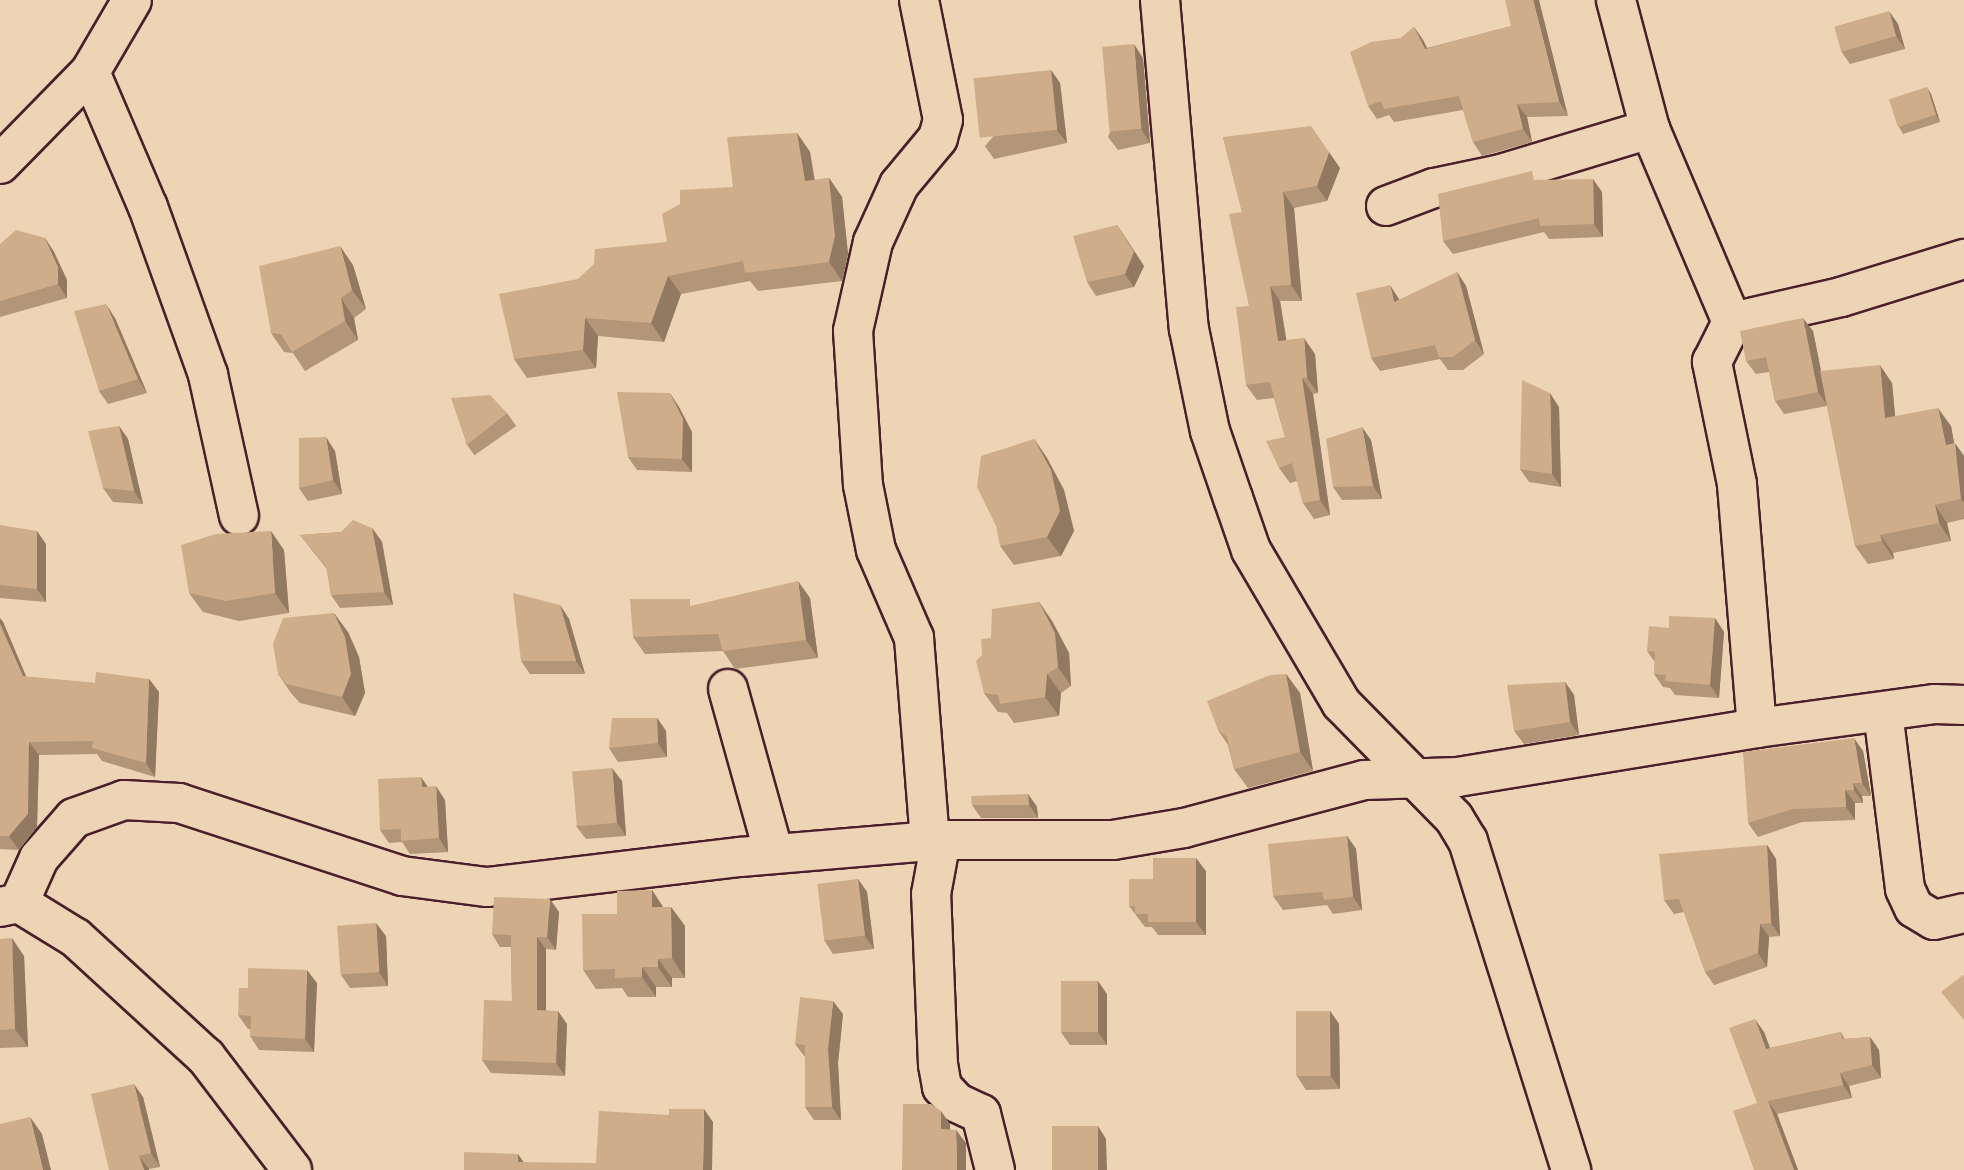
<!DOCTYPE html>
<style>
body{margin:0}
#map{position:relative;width:1964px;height:1170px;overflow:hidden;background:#ecd4b4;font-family:Itim,sans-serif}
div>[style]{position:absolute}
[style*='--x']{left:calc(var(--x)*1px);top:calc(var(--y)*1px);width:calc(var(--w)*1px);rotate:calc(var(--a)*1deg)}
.roads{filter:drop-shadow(2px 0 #4a1f2b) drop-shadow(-2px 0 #4a1f2b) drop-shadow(0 2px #4a1f2b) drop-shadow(0 -2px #4a1f2b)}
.minor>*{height:38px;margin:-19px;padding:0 19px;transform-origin:19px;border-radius:19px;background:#ecd4b4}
.wall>*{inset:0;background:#b39577;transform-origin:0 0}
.shaded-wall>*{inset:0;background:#927961}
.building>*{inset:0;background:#d0ad8a;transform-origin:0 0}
span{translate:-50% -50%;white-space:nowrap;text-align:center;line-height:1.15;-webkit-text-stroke:5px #ecd4b4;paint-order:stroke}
</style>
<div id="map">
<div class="roads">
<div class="minor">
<div style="--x:919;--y:0;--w:122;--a:78.7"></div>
<div style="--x:943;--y:120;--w:19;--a:106"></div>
<div style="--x:938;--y:138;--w:61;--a:129.7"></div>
<div style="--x:899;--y:185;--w:63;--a:114.5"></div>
<div style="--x:873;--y:242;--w:91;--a:102.7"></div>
<div style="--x:853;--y:331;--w:154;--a:86.3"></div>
<div style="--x:863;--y:485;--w:66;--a:78.7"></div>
<div style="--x:876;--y:550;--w:96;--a:66.6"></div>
<div style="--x:914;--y:638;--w:203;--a:85.5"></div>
<div style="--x:1160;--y:0;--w:330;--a:85"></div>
<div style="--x:1189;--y:329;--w:104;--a:78.4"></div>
<div style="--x:1210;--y:431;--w:71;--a:71.1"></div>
<div style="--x:1233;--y:498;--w:55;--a:70.9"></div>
<div style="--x:1251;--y:550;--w:178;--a:59.5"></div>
<div style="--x:1341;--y:703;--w:161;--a:45.5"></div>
<div style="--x:1454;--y:818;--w:27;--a:59"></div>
<div style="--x:1468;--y:841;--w:345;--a:72.6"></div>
<div style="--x:90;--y:72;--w:147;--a:66.8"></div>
<div style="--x:148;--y:207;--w:178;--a:70.3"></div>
<div style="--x:208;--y:375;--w:144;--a:77.6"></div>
<div style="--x:1650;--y:129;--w:210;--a:67"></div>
<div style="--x:0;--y:164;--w:129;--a:-45.6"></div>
<div style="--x:90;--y:72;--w:83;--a:-59.7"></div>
<div style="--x:1386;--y:206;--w:51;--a:-20.6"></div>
<div style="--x:1434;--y:188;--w:68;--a:-11.8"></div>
<div style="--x:1501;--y:174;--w:156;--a:-16.8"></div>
<div style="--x:1650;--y:129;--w:133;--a:-104.8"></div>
<div style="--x:728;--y:689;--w:171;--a:74.4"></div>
<div style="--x:1883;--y:712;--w:178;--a:82.9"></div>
<div style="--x:1905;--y:889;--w:21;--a:65"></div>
<div style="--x:1914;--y:908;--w:23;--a:31"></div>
<div style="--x:1934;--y:920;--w:31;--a:-13"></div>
<div style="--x:1757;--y:728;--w:245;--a:-94.7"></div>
<div style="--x:1737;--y:484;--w:125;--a:-101.6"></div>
<div style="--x:1712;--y:362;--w:45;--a:-63.4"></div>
<div style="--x:1732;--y:322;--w:112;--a:-12.9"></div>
<div style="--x:1841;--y:297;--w:129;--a:-17.2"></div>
<div style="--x:19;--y:903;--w:49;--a:-66"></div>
<div style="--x:39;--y:858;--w:53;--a:-48.8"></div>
<div style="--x:74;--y:818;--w:53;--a:-19.8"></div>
<div style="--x:124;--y:800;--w:55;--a:3.1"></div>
<div style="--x:179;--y:803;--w:235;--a:18.1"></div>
<div style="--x:402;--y:876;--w:86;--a:7.4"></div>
<div style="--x:487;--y:887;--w:255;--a:-6.8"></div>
<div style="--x:740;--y:857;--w:202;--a:-4.8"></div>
<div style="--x:0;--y:907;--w:19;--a:-12"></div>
<div style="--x:19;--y:903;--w:67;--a:31.6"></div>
<div style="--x:76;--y:938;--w:176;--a:42.5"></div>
<div style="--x:206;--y:1057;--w:142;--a:52.7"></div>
<div style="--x:995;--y:1170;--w:58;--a:-104"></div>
<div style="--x:981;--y:1114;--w:26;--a:-155"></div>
<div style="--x:957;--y:1103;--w:22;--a:-133"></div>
<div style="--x:942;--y:1087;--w:22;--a:-100"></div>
<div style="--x:938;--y:1065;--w:171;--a:-92.3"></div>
<div style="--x:931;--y:894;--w:55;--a:-79.5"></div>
<div style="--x:941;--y:840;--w:172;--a:0"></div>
<div style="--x:1113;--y:840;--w:72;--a:-9.6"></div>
<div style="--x:1184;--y:828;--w:186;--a:-14.9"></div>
<div style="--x:1364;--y:780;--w:94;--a:-1.8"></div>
<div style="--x:1458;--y:777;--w:303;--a:-9.3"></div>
<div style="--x:1757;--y:728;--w:180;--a:-7.7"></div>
<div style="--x:1935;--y:704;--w:29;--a:2"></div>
</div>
</div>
<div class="wall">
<div style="clip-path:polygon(1898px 24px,1905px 49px,1850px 64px,1841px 51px)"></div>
<div style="clip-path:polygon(1511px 26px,1568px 116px,1527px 117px,1532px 142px,1482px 156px,1473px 142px,1463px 110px,1394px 122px,1389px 115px,1377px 119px,1368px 106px,1401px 38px,1414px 27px,1423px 40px,1427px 48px)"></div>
<div style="clip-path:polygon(1143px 58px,1150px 143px,1118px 150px,1108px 137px)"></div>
<div style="clip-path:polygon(1051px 70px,1060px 83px,1067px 143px,994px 159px,985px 146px)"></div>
<div style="clip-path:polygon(1931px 94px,1940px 122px,1903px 134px,1899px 127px)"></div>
<div style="clip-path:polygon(797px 133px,810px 152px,815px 180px,829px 178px,842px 197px,848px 254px,842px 281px,758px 291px,750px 281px,681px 294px,664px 342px,598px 336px,596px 368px,527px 378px,514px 359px,578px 279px,667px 242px)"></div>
<div style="clip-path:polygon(1223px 137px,1340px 168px,1327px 201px,1294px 208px,1302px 301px,1280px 301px,1286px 340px,1315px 354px,1318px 393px,1313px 394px,1330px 515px,1314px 519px,1303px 503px,1297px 481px,1290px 483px,1279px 468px,1285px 437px,1274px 398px,1257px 400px,1246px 385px,1249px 306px,1242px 212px)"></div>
<div style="clip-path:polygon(1538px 180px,1602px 192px,1603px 237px,1549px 239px,1544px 232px,1453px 254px,1443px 241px)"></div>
<div style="clip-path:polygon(1117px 225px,1144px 266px,1134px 287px,1096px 296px,1087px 282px)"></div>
<div style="clip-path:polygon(45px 238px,54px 252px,67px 280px,67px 298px,0 317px,0 244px)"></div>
<div style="clip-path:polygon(353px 265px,366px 309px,354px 318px,358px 340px,305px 371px,293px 353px,284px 352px,271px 333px)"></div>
<div style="clip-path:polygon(1457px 272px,1466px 286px,1484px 354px,1463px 370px,1448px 370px,1440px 359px,1380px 371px,1371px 358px)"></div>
<div style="clip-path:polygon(115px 318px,147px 393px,108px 404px,99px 391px)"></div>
<div style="clip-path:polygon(1813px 331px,1821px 371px,1892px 383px,1895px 416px,1951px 426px,1954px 444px,1964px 456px,1964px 519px,1947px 523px,1951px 541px,1893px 553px,1894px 559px,1868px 564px,1855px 546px,1827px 406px,1784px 414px,1775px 401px,1769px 372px,1756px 374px,1746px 361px)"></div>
<div style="clip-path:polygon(679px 407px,692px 432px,692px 472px,637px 470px,628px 457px)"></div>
<div style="clip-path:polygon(1559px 407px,1561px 487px,1529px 482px,1520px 469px)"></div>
<div style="left:507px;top:413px;width:16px;height:51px;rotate:55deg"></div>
<div style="clip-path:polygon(119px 426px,128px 439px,143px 504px,113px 502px,103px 488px)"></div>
<div style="clip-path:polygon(1034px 439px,1047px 458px,1064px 490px,1074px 531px,1061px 556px,1014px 565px,1000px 546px)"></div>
<div style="clip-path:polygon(1371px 440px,1382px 499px,1342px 500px,1333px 487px)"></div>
<div style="clip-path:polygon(335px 451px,342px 494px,308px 501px,299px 488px)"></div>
<div style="clip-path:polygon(0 525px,46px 544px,46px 602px,0 598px)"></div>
<div style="clip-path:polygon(372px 528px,382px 542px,393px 605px,340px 608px,331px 595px,327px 569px,300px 535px,341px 532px)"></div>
<div style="clip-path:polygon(284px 550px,289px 613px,239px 621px,203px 612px,189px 593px)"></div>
<div style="clip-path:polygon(810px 598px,818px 658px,735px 669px,723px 651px,645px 654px,633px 637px,695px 605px)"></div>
<div style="clip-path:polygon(1039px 602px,1052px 621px,1069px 653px,1071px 686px,1061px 693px,1059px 716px,1014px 723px,1007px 713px,998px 712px,984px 693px,982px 655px,991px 638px)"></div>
<div style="clip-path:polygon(560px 605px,569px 619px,585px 674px,530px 674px,521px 661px)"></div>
<div style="clip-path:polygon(0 618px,3px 622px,26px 677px,95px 683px,149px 679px,159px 692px,155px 777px,102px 761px,97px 754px,39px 755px,37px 827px,19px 850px,0 849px)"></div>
<div style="clip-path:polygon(1715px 618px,1724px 632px,1719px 698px,1675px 695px,1670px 688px,1663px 687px,1654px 674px,1655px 662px,1647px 651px,1669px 628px)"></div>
<div style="clip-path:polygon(348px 632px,359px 657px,365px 693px,355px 716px,300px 703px,291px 693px,278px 674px)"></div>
<div style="clip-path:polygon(1286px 674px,1300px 693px,1313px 771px,1248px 788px,1234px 769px,1228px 745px,1218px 730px)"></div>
<div style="clip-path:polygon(1565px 682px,1574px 695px,1579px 735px,1524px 744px,1514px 731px)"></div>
<div style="clip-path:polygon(657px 718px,666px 731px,667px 757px,618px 762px,609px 748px)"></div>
<div style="clip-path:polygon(1863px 751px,1871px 796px,1862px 796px,1863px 803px,1855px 803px,1855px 820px,1802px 822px,1758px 837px,1748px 823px)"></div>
<div style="clip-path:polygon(622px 781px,626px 836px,586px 839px,576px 826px)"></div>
<div style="clip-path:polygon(428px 787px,445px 800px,448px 852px,410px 854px,402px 842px,389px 843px,380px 830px)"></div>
<div style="clip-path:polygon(1028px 794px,1037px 807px,1038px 818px,981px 818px,972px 805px)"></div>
<div style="clip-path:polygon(1347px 836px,1356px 849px,1362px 910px,1333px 914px,1327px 905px,1283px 910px,1273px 896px)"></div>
<div style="clip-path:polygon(1767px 845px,1776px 859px,1780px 936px,1769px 937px,1767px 967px,1714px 985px,1705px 972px,1684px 912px,1674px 914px,1664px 900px)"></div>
<div style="clip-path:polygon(1206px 871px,1206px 935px,1158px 935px,1152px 927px,1145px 927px,1129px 906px)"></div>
<div style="clip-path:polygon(858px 879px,867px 892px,874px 949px,833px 954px,824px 940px)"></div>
<div style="clip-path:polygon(652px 890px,663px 907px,671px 907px,685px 926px,685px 978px,672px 978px,672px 987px,656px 987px,656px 997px,628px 997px,622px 988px,596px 989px,583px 970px,617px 914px)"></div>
<div style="clip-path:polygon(559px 912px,556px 950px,546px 949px,546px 1010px,567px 1024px,565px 1076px,491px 1073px,482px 1060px,512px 1001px,511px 947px,500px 947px,492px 934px)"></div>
<div style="clip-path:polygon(386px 936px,388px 986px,350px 988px,341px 975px)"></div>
<div style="clip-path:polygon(0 939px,24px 956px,28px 1047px,0 1048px)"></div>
<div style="clip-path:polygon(317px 983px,314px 1052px,259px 1050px,250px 1036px,250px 1029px,248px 1029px,238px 1015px,248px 988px)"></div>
<div style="clip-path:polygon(1107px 994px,1107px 1045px,1070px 1045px,1061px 1032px)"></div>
<div style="clip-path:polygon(1330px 1011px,1339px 1024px,1340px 1089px,1306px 1090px,1297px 1076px)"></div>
<div style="clip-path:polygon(843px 1014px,838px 1063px,841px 1120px,814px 1120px,805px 1107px,805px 1057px,795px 1044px)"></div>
<div style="clip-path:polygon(1764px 1032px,1770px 1048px,1841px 1032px,1845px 1039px,1870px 1037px,1879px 1050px,1881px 1078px,1849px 1086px,1852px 1098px,1777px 1114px,1798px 1170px,1754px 1170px,1757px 1103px)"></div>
<div style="clip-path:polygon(143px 1097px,160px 1167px,149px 1169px,109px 1170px)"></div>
</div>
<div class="shaded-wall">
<div style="clip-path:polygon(1533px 0,1539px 0,1568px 116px,1559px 102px)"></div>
<div style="clip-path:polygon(1889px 11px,1898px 24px,1905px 49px,1896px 36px)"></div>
<div style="clip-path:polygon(1414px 27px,1423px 40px,1434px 62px,1425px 49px)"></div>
<div style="clip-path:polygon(1134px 44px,1143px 58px,1150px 143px,1141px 129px)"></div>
<div style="clip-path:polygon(1051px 70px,1060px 83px,1067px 143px,1057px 130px)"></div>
<div style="clip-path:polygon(1927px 87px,1931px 94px,1940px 122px,1936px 115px)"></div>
<div style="clip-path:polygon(1517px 104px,1527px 117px,1532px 142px,1523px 129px)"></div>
<div style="clip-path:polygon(797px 133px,810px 152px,817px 200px,805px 181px)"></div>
<div style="clip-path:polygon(1329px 152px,1340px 168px,1327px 201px,1317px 186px)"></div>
<div style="clip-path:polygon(829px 178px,842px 197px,848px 254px,842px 281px,829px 262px)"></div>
<div style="clip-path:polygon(1593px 179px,1602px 192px,1603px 237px,1594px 224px)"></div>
<div style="clip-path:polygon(1283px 192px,1294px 208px,1302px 301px,1291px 285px)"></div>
<div style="clip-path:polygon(1117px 225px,1144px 266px,1134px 287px,1125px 274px)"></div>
<div style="clip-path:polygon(45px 238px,54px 252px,67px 280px,67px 298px,58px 284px)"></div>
<div style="clip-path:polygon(340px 246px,353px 265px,366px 309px,352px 290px)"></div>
<div style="clip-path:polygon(1457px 272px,1466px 286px,1484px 354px,1475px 340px)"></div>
<div style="clip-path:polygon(668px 276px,681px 294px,664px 342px,651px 323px)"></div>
<div style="clip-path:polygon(1390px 285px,1399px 299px,1403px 315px,1394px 302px)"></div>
<div style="clip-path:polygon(1270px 286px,1280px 301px,1289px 356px,1278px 341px)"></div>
<div style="clip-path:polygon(341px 298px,354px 318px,358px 340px,345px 321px)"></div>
<div style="clip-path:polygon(106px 304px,115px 318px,147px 393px,138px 379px)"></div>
<div style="clip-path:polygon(585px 318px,598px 336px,596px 368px,583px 350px)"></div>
<div style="clip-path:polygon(1803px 318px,1813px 331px,1828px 406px,1818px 392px)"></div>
<div style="clip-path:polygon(1304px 338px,1315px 354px,1318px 393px,1307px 378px)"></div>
<div style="clip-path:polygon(1880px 365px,1892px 383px,1897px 436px,1885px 418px)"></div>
<div style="clip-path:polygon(1302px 378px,1313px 394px,1330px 515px,1320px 500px)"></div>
<div style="clip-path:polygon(670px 393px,679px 407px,692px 432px,692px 472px,682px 459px)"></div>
<div style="clip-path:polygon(1550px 393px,1559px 407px,1561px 487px,1552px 474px)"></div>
<div style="clip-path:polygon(1938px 408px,1951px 426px,1956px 453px,1955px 443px,1964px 456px,1964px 503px,1961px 499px,1946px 445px)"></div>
<div style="clip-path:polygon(119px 426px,128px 439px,143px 504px,134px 491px)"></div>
<div style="clip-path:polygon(1362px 427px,1371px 440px,1382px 499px,1373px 486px)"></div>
<div style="clip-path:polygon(326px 437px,335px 451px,342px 494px,333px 480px)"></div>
<div style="clip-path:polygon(1034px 439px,1047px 458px,1064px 490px,1074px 531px,1061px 556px,1047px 537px)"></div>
<div style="clip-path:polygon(1935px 505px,1947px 523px,1951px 541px,1939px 523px)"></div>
<div style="clip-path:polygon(372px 528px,382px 542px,393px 605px,384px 592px)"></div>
<div style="clip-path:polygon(37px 531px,46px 544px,46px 602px,37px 589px)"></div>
<div style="clip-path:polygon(271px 531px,284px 550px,289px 613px,275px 593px)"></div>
<div style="clip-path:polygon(1880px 535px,1893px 553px,1894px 559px,1882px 541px)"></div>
<div style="clip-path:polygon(798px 581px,810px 598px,818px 658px,806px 640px)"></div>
<div style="clip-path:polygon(1039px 602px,1052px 621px,1069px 653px,1071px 686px,1058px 667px)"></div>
<div style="clip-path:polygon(560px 605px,569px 619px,585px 674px,576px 661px)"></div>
<div style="clip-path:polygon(334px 613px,348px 632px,359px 657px,365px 693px,355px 716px,342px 697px)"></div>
<div style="clip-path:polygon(0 618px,3px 622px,32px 690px,23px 676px,0 624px)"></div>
<div style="clip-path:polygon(1715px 618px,1724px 632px,1719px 698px,1710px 685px)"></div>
<div style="clip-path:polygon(1047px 674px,1061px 693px,1059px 716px,1045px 697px)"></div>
<div style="clip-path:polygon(1286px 674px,1300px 693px,1313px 771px,1300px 752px)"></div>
<div style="clip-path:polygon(149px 679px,159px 692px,155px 777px,146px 763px)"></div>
<div style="clip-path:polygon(1565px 682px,1574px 695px,1579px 735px,1570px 722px)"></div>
<div style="clip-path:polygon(657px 718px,666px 731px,667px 757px,658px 743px)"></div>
<div style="clip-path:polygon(1854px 738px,1863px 751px,1871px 796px,1862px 783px)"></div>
<div style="clip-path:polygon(29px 742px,39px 755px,37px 827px,19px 850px,9px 836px)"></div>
<div style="clip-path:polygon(612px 768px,622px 781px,626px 836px,617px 823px)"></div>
<div style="clip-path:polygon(421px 777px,430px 790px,422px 787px)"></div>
<div style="clip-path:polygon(1853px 783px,1862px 796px,1863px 803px,1854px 790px)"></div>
<div style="clip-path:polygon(436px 786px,445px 800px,448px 852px,439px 838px)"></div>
<div style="clip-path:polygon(1845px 790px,1855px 803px,1855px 820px,1846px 807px)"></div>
<div style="clip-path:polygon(1028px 794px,1037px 807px,1038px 818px,1029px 805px)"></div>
<div style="clip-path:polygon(1347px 836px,1356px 849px,1362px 910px,1353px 897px)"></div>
<div style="clip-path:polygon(1767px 845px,1776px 859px,1780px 936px,1771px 923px)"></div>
<div style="clip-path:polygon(1196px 858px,1206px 871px,1206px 935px,1196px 922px)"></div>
<div style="clip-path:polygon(858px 879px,867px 892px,874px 949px,865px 936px)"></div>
<div style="clip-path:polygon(652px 890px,665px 910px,652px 907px)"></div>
<div style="clip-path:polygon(550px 899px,559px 912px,556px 950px,547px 937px)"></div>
<div style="clip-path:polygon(671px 907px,685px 926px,685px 978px,672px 958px)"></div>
<div style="clip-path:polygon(376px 923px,386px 936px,388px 986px,379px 972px)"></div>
<div style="clip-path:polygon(1760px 924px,1769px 937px,1767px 967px,1758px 953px)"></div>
<div style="clip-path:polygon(537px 937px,546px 949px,546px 1023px,537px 1010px)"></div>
<div style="clip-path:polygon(12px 938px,24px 956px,28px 1047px,15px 1029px)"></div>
<div style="clip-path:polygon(658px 959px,672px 978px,672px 987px,658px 967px)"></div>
<div style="clip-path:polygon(642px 967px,656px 987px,656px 997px,642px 977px)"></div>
<div style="clip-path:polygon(307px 970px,317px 983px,314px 1052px,305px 1039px)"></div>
<div style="clip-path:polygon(1098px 981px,1107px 994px,1107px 1045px,1098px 1032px)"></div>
<div style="clip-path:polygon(833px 1001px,843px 1014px,838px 1063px,841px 1120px,832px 1107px,828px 1049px)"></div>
<div style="clip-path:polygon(558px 1011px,567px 1024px,565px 1076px,556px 1063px)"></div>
<div style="clip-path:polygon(1330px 1011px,1339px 1024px,1340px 1089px,1331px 1076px)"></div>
<div style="clip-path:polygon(1755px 1019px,1764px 1032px,1775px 1062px,1766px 1049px)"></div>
<div style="clip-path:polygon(1870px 1037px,1879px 1050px,1881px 1078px,1872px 1065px)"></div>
<div style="clip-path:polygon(1840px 1073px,1849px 1086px,1852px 1098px,1843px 1085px)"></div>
<div style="clip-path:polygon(134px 1084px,143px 1097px,160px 1167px,151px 1153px)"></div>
<div style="clip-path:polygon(1768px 1101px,1777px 1114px,1798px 1170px,1794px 1170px)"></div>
<div style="clip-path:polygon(704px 1109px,713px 1122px,712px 1170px,703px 1170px)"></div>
<div style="clip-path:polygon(941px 1111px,950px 1124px,950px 1142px,941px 1129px)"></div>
<div style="clip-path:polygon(30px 1117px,42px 1134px,51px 1170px,43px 1170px)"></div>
<div style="clip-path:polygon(1098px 1126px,1106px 1139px,1107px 1170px,1098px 1170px)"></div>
<div style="clip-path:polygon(956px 1130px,966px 1143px,966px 1170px,957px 1170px)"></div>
<div style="clip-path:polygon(518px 1154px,527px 1167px,518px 1162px)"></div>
<div style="clip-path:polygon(139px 1156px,149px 1169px,149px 1170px,144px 1170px)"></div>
</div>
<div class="building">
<div style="clip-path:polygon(1505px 0,1533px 0,1559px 102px,1517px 104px,1523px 129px,1473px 142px,1459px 96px,1384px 109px,1381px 101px,1368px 106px,1350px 52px,1371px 42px,1401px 38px,1414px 27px,1425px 49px,1511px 26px)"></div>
<div style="left:1889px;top:11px;width:26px;height:57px;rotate:74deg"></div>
<div style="left:1134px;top:44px;width:85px;height:32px;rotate:85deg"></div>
<div style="left:1051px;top:70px;width:60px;height:78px;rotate:84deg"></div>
<div style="left:1927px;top:87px;width:29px;height:40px;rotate:72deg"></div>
<div style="clip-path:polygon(1311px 126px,1329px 152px,1317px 186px,1283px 192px,1291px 285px,1270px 286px,1278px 341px,1304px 338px,1307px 378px,1302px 378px,1320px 500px,1303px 503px,1292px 463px,1279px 468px,1266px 441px,1285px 437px,1270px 382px,1246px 385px,1236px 307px,1249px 306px,1229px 214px,1242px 212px,1223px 137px)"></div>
<div style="clip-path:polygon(797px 133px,805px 181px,829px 178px,835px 236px,829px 262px,745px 273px,743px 261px,668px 276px,651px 323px,585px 318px,583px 350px,514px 359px,499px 294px,578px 279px,594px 264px,595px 249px,667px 242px,662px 214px,680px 204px,680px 190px,733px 187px,727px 137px)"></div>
<div style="clip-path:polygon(1532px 171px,1534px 180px,1593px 179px,1594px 224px,1540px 226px,1539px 218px,1443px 241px,1438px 194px)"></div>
<div style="clip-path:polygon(1117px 225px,1134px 252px,1125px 274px,1087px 282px,1073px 236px)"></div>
<div style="clip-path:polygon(16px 230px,45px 238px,58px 267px,58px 284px,0 301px,0 244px)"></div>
<div style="clip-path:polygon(340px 246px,352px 290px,341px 298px,345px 321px,292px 352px,281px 334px,271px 333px,259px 266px)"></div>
<div style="clip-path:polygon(1457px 272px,1475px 340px,1453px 357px,1439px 357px,1435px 345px,1371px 358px,1356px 293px,1390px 285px,1394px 302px)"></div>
<div style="clip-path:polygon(106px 304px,138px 379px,99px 391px,74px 311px)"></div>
<div style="clip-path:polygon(1803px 318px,1818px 392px,1775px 401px,1766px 357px,1746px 361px,1740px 331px)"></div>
<div style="clip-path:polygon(1880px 365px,1885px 418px,1938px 408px,1946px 445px,1955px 443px,1961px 499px,1935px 505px,1939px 523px,1880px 535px,1882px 541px,1855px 546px,1820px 371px)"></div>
<div style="clip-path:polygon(1522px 380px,1550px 393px,1552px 474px,1520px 469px)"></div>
<div style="clip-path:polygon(617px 392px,670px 393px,683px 419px,682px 459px,628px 457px)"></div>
<div style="clip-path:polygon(490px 395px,507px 413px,467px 445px,451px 398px)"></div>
<div style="clip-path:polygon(119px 426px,134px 491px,103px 488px,88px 431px)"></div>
<div style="clip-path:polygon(1362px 427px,1373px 486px,1333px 487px,1326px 439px)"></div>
<div style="clip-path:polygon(326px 437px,333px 480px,299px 488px,299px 438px)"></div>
<div style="clip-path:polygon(1034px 439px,1051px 470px,1060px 511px,1047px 537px,1000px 546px,996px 526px,977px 487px,981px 456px)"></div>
<div style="clip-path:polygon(353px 520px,372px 528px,384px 592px,331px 595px,326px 566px,300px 535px,341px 532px)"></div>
<div style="clip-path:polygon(0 525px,37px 531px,37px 589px,0 585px)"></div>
<div style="clip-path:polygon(271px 531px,275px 593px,226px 601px,189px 593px,181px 545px,216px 534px)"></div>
<div style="clip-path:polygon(798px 581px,806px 640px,723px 651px,718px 634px,633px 637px,630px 599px,690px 599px,690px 606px)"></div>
<div style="clip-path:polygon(513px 593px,560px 605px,576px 661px,521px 661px)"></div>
<div style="clip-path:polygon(1039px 602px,1055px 633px,1058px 667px,1047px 674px,1045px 697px,1000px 704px,998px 695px,984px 693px,976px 661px,982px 655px,981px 639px,991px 638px,992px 609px)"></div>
<div style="clip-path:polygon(334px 613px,345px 637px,351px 674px,342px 697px,286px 684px,278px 674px,273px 644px,283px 618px)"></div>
<div style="clip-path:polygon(1669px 616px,1715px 618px,1710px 685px,1665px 681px,1666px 675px,1654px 674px,1655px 652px,1647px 651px,1649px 626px,1669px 628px)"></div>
<div style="clip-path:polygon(0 624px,23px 676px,95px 683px,96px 672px,149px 679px,146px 763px,92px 748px,93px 741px,29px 742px,28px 814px,9px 836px,0 836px)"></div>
<div style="clip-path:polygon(1286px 674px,1300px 752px,1234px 769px,1227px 737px,1218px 730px,1207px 701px,1270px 675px)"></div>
<div style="clip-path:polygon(1565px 682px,1570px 722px,1514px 731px,1507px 685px)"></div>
<div style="clip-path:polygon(612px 718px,657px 718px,658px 743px,609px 748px)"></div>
<div style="clip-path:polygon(1854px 738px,1862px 783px,1853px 783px,1854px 790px,1845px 790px,1846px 807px,1793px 809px,1748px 823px,1743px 752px)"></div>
<div style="left:612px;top:768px;width:55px;height:40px;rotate:85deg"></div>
<div style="clip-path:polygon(421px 777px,422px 787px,436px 786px,439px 838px,401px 841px,401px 829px,380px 830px,378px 779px)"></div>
<div style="clip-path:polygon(1028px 794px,1029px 805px,972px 805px,971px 796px)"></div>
<div style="clip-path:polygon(1347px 836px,1353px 897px,1324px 900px,1322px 892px,1273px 896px,1268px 844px)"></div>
<div style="clip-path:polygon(1767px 845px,1771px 923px,1760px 924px,1758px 953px,1705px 972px,1679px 899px,1664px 900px,1659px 854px)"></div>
<div style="clip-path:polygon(1153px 858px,1196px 858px,1196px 922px,1148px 922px,1148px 914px,1135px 914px,1135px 906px,1129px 906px,1129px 879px,1153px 879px)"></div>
<div style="left:858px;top:879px;width:57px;height:41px;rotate:83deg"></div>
<div style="clip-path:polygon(652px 890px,652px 907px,671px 907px,672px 958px,658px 959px,658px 967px,642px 967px,642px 977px,615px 978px,615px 969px,583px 970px,582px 914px,617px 914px,617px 891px)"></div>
<div style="clip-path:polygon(494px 897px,550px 899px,547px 937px,537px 937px,537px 1010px,558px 1011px,556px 1063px,482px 1060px,484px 1000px,512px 1001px,511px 935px,492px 934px)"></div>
<div style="left:376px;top:923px;width:49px;height:39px;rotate:86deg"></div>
<div style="clip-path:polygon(12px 938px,15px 1029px,0 1030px,0 939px)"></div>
<div style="clip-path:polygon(248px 968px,307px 970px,305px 1039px,250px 1036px,251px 1016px,238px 1015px,239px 988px,248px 988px)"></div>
<div style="clip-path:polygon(1963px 975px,1964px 976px,1964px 1020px,1941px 992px)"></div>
<div style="left:1061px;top:981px;width:37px;height:51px"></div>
<div style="clip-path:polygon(800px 997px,833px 1001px,828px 1049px,832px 1107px,805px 1107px,805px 1045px,795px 1044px)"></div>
<div style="left:1296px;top:1011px;width:34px;height:65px"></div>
<div style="clip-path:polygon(1755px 1019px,1766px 1049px,1841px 1032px,1842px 1039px,1870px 1037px,1872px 1065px,1840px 1073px,1843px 1085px,1768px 1101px,1794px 1170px,1754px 1170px,1733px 1111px,1757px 1103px,1729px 1028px)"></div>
<div style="clip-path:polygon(134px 1084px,151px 1153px,139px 1156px,144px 1170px,109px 1170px,91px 1094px)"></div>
<div style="clip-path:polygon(903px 1104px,931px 1104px,941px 1111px,941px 1129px,956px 1130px,957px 1170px,902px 1170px)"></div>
<div style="clip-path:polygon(669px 1109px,704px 1109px,703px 1170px,464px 1170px,464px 1152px,518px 1154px,518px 1162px,596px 1163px,599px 1111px,669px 1115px)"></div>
<div style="clip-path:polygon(30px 1117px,43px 1170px,0 1170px,0 1124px)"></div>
<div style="left:1098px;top:1126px;width:44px;height:46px;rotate:90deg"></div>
</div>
</div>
